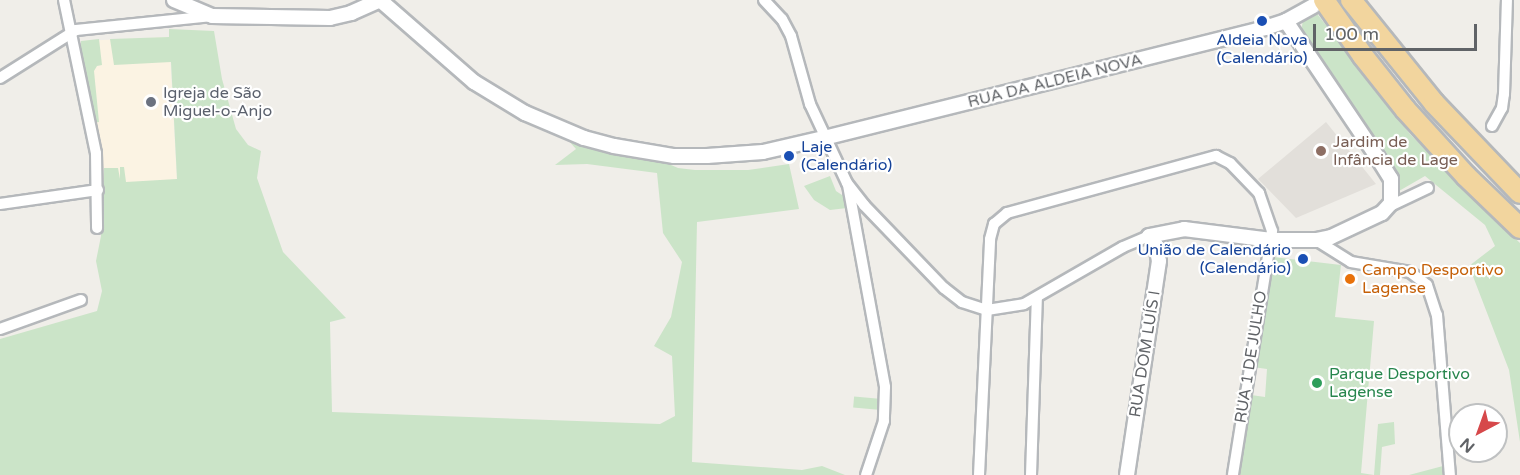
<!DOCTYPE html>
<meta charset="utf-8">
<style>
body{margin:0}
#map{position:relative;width:1520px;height:475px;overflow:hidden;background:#f0eee9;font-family:"Varela Round",sans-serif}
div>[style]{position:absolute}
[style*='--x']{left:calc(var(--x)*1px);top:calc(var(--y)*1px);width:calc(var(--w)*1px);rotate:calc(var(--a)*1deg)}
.commercial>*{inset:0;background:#fbf3e3}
.education>*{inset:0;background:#e2dfda}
.green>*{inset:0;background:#cbe4c8;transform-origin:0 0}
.roads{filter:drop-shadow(2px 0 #b5b8bb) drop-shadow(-2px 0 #b5b8bb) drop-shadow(0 2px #b5b8bb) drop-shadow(0 -2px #b5b8bb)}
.minor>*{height:10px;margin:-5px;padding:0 5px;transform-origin:5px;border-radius:5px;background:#fff}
.tertiary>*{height:14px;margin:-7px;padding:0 7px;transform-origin:7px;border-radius:7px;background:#fff}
.motorway>*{height:20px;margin:-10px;padding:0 10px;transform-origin:10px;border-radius:10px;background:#f2d59e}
.dots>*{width:16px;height:16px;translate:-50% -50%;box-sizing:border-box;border:3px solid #fff;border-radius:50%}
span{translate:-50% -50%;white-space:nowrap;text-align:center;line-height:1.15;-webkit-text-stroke:4.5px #fff;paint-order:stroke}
.transit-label{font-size:16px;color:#164399}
.left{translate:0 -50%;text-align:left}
.right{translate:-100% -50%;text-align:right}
.street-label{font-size:16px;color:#606367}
.worship-label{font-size:16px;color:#5b616d}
.education-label{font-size:16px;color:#785e54}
.food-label{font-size:16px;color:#c56008}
.leisure-label{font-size:16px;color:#27864d}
.north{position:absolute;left:1448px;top:403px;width:60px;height:60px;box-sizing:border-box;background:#fff;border:2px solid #bfc1c2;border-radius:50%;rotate:221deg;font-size:16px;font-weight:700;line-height:24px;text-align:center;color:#606367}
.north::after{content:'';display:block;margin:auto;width:21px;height:27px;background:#d6484a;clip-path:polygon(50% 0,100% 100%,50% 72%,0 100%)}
.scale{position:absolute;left:1313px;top:24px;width:164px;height:27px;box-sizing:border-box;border:3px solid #606367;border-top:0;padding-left:8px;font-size:18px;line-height:21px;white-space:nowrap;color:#606367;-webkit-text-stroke:4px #fff;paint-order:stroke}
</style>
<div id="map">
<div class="commercial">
<div style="clip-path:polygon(169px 37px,177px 181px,102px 188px,101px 166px,80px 55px,81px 41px)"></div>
</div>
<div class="education">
<div style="clip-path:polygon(1326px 122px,1376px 184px,1296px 218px,1258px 179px)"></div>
</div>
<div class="green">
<div style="clip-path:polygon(1315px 11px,1410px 134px,1472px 198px,1520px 243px,1520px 442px,1509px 370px,1469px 266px,1495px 246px,1485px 225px,1425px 176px,1399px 191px,1397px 179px,1301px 33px,1303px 19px)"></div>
<div style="clip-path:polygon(169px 29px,214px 31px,222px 79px,236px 129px,248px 145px,261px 151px,257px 178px,283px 252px,346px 318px,330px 322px,332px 412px,660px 424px,675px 416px,672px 356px,654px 346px,671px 317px,682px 262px,663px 233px,657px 173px,587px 164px,555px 165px,576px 149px,568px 140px,657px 159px,678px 168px,695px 170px,748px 170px,789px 164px,799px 209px,697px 222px,692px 462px,802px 470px,822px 466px,845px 475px,0 475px,0 339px,97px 311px,102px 291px,96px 261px,101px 236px,104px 168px,118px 168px,120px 179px,120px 167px,124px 167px,126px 182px,177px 179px,171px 62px,114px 65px,110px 39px,169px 37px)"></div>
<div style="clip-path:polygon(99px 39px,102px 65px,97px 66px,94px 71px,99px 122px,93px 123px,80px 55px,81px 41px)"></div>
<div style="clip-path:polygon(830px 176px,836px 191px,845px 197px,847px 208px,830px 210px,814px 200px,804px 186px)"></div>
<div style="clip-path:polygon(1273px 257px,1341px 265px,1335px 317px,1374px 321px,1361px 473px,1374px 475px,1239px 475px,1251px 395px,1265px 397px,1267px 369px,1253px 367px)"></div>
<div style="left:882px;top:399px;width:11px;height:28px;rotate:95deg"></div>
<div style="clip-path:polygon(1394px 422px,1395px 444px,1382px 447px,1380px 475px,1374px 475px,1378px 424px)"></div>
<div style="clip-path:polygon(1443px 466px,1444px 475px,1407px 475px,1409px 475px)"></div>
</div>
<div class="roads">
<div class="minor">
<div style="--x:64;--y:0;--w:156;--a:78.2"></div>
<div style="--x:96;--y:153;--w:75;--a:89.2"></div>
<div style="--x:764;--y:0;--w:26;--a:47"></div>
<div style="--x:782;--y:19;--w:19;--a:62"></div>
<div style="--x:791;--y:36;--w:71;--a:74.4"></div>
<div style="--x:810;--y:104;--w:87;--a:64.9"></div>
<div style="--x:847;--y:183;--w:28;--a:52"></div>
<div style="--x:864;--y:205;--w:115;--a:46.1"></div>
<div style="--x:944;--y:288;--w:23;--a:38"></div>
<div style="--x:962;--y:302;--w:26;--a:18"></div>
<div style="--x:987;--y:310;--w:37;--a:-9"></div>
<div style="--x:1024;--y:304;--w:114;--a:-29.9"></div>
<div style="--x:1123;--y:247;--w:28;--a:-23"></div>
<div style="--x:0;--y:78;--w:90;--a:-32.3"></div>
<div style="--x:76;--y:30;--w:137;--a:-5.9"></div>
<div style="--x:1492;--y:126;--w:21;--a:-61"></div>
<div style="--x:1502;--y:108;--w:14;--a:-82"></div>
<div style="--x:1504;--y:94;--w:94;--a:-88.2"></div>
<div style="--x:848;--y:185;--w:205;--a:79.6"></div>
<div style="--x:885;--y:387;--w:34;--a:92"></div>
<div style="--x:884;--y:421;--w:57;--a:108.4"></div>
<div style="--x:0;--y:204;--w:99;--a:-8.1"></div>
<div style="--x:1390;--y:206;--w:42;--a:-25.3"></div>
<div style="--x:1316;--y:240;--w:41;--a:32.2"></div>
<div style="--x:1351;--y:262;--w:60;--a:9.6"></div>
<div style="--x:1410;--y:272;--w:21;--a:37"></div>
<div style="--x:1427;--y:285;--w:32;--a:72"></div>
<div style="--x:1437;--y:315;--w:161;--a:85.4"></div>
<div style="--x:0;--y:329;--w:86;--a:-19.7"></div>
<div style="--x:979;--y:475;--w:236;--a:-87.3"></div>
<div style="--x:990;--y:239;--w:16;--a:-75"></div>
<div style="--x:994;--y:224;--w:17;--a:-40"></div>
<div style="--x:1007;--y:213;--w:217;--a:-15.3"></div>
<div style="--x:1216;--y:156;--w:16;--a:27"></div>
<div style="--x:1230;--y:163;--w:42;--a:46"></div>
<div style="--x:1259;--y:193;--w:40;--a:71.1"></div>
<div style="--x:1272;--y:231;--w:247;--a:99.1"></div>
<div style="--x:1031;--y:475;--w:177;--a:-88.1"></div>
</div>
<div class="tertiary">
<div style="--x:174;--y:0;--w:41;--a:22.8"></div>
<div style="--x:212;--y:16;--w:118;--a:1"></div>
<div style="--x:330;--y:18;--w:22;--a:-13"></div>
<div style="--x:351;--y:13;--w:32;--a:-24"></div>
<div style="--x:380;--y:0;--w:125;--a:41.1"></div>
<div style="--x:474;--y:82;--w:60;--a:31.3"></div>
<div style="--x:525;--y:113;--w:64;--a:23"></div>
<div style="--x:584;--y:138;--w:31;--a:15"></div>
<div style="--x:614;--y:146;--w:61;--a:9.5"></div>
<div style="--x:674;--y:156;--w:33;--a:0"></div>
<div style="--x:707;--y:156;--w:56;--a:-4.1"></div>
<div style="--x:763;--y:152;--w:63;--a:-12.9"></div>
<div style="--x:824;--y:138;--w:455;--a:-14"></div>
<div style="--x:1265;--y:28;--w:22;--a:-18"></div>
<div style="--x:1286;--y:21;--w:31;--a:-29"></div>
<div style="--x:1127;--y:475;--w:216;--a:-81.5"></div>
<div style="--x:1159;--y:261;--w:16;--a:-101"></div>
<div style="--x:1156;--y:245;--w:11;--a:-128"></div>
<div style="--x:1149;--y:236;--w:36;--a:-11"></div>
<div style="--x:1184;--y:229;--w:88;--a:7.2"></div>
<div style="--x:1271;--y:240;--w:45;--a:0"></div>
<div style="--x:1316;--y:240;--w:15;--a:-11"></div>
<div style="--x:1331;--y:237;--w:56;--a:-25.2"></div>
<div style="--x:1382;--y:213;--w:13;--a:-48"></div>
<div style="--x:1391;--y:203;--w:24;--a:-90"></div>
<div style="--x:1391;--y:179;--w:25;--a:-122"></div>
<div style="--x:1378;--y:158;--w:165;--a:-123.9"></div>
</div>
<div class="motorway">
<div style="--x:1324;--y:0;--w:68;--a:55.1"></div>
<div style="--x:1363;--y:56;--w:68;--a:51.6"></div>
<div style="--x:1405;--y:109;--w:91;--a:47.7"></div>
<div style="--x:1466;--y:176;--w:75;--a:43.9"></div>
<div style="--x:1351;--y:0;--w:132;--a:51.1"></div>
<div style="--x:1434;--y:103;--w:124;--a:46.3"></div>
</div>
</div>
<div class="dots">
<div style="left:1262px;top:21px;background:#1a4fb4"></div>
<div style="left:151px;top:102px;background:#6b7280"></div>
<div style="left:1321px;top:151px;background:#8d6e63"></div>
<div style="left:789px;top:156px;background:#1a4fb4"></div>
<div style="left:1303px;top:259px;background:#1a4fb4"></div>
<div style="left:1350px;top:279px;background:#e8710a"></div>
<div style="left:1317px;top:383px;background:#2e9e5b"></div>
</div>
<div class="transit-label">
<span style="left:1262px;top:49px">Aldeia Nova<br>(Calendário)</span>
<span class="left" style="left:801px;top:156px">Laje<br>(Calendário)</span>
<span class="right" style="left:1291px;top:259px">União de Calendário<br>(Calendário)</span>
</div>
<div class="street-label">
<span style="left:1055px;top:81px;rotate:-14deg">RUA DA ALDEIA NOVA</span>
<span style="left:1145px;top:354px;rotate:-81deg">RUA DOM LUÍS I</span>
<span style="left:1251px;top:357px;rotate:-81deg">RUA 1 DE JULHO</span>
</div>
<div class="worship-label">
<span class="left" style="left:163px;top:102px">Igreja de São<br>Miguel-o-Anjo</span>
</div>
<div class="education-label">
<span class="left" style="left:1333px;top:151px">Jardim de<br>Infância de Lage</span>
</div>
<div class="food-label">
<span class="left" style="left:1362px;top:279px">Campo Desportivo<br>Lagense</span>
</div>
<div class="leisure-label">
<span class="left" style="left:1329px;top:383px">Parque Desportivo<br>Lagense</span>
</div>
<div class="north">N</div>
<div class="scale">100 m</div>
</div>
